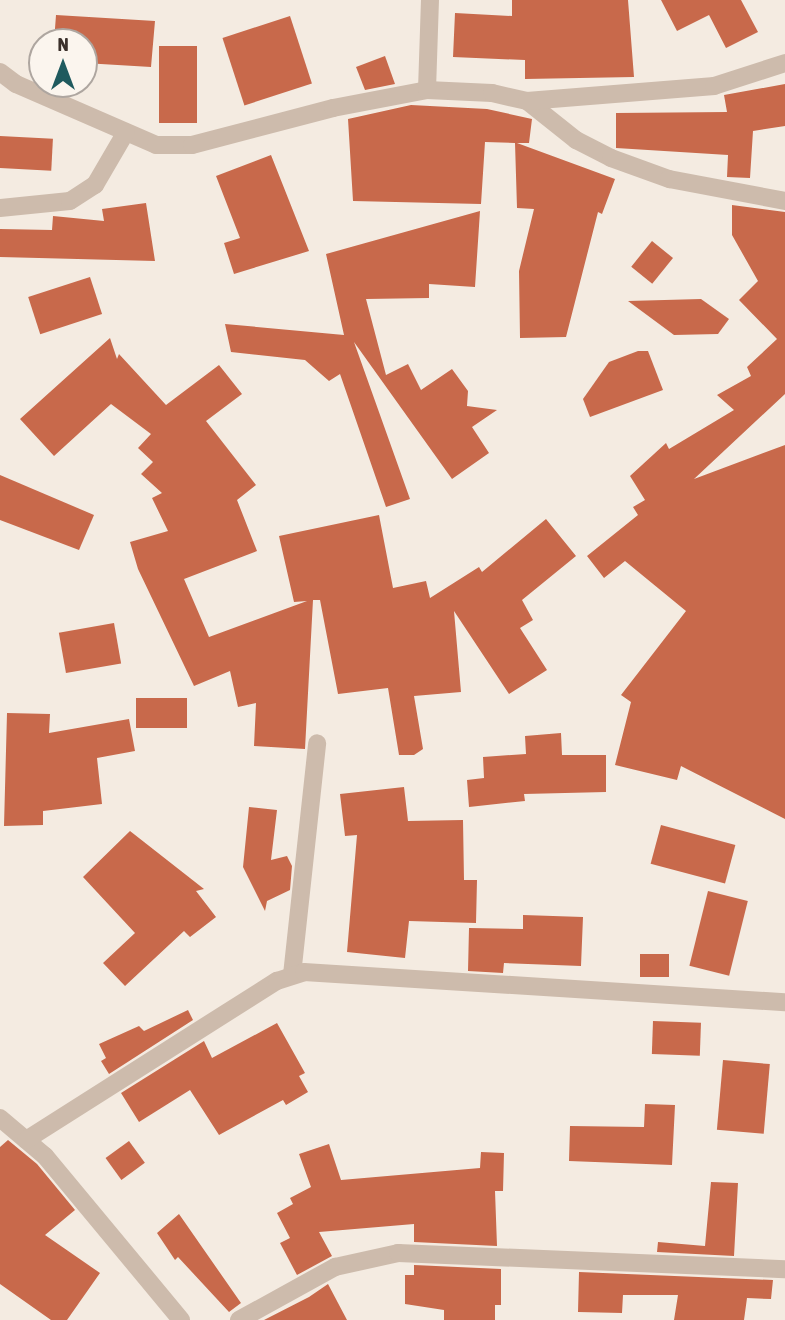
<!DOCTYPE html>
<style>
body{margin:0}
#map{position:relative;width:785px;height:1320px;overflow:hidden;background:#f4ebe1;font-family:"Asap Condensed",sans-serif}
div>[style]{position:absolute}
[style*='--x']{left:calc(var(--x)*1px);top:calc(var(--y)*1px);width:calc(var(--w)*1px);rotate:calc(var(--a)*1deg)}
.building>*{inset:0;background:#c8694b;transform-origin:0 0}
.minor>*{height:18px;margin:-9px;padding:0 9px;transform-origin:9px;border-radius:9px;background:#cdbbac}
span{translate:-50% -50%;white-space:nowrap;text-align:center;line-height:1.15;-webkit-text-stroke:7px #fbf5ee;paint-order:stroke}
.north{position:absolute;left:28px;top:28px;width:70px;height:70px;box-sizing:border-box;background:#fbf5ee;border:2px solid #aea6a0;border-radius:50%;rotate:0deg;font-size:19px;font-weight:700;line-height:28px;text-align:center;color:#3b302b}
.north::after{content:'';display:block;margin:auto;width:24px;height:32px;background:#1f5a5e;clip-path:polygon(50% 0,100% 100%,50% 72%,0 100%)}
</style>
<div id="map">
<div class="building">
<div style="clip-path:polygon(512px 0,628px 0,634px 77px,525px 79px,525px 60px,453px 57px,455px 13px,512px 16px)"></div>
<div style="clip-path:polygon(661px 0,741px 0,758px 32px,726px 48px,709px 15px,677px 31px)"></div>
<div style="clip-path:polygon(56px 15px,155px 21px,151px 67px,84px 63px,84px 42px,54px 42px)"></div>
<div style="left:290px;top:16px;width:71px;height:71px;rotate:72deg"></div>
<div style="left:159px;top:46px;width:38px;height:77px"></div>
<div style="clip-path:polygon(385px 56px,395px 84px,365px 90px,356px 67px)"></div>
<div style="clip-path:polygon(785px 84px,785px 126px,753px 131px,750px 178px,727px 177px,728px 155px,616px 148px,616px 113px,727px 112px,724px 95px)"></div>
<div style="clip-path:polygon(411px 105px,487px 109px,532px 119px,529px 143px,517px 143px,615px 179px,602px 214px,598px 212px,566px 337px,520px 338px,519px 271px,534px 209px,517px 208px,515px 143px,485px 142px,481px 204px,353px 201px,348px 119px)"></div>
<div style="left:0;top:136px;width:53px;height:32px;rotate:3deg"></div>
<div style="clip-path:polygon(271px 155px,309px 251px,234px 274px,224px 243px,240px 238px,216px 176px)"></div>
<div style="clip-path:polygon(146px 203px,155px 261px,0 257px,0 229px,52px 230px,53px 216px,104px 221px,102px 209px)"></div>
<div style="clip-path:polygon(732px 205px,785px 212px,785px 394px,694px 479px,785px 445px,785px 819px,681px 766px,677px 780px,615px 765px,631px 702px,621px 695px,686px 611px,625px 561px,604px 578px,587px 556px,638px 515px,633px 507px,645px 500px,630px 476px,666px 443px,669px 449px,734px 410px,717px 395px,751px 376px,747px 367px,777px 339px,739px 300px,758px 281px,732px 235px)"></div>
<div style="clip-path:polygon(480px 211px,475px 287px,429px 284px,429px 298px,366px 299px,386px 375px,408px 364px,421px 390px,452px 369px,468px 391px,467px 406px,497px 410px,472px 427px,489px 453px,452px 479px,354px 342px,410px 499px,386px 507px,340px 374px,329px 381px,305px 360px,231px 352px,225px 324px,344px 335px,326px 254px)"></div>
<div style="left:652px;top:241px;width:27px;height:33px;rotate:39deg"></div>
<div style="left:90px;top:277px;width:39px;height:65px;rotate:72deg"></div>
<div style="clip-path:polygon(701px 299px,729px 319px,718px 334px,674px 335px,628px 301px)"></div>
<div style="clip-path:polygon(110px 338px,117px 359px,119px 354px,166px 405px,219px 365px,242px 394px,206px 421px,256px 485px,237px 500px,257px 551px,184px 579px,209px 637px,307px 601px,294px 602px,279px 536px,379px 515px,393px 588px,426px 581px,430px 598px,479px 567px,482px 572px,546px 519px,576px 556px,522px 600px,533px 620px,520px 628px,547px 670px,509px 694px,454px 611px,461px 692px,414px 696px,423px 749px,414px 755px,399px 755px,388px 688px,338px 694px,320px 600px,313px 600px,305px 749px,254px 746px,256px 703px,238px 707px,230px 671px,194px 686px,138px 569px,130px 542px,168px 531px,152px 498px,162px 493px,141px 474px,153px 462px,138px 448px,151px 434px,111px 404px,54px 456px,20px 419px)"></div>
<div style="clip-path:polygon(638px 351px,648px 351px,663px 390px,590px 417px,583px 399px,609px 362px)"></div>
<div style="clip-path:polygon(0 475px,94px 515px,79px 550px,0 520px)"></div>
<div style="left:114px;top:623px;width:41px;height:56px;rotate:80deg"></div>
<div style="left:187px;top:698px;width:30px;height:51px;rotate:90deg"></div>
<div style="clip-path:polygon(7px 713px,50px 714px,49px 733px,129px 719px,135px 751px,97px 758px,102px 804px,43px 811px,43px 825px,4px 826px)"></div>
<div style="clip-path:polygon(561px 733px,562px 755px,606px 755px,606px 792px,524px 794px,525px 801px,469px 807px,467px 780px,484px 778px,483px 757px,526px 754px,525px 736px)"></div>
<div style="clip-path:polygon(404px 787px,408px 821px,463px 820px,464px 880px,477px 880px,476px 923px,409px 921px,405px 958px,347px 952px,357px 835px,345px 836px,340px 794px)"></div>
<div style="clip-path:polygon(249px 807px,277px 810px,271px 860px,287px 856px,292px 866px,290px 890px,267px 901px,265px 911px,243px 867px)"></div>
<div style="left:661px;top:825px;width:77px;height:40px;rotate:15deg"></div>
<div style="clip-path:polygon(130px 831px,204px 889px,196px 891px,216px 917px,190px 937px,184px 931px,125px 986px,103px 963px,135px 933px,83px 877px)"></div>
<div style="left:708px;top:891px;width:41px;height:77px;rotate:14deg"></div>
<div style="clip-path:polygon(523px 915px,583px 917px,581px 966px,504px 963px,503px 973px,468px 971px,469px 928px,523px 929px)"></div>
<div style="left:640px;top:954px;width:29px;height:23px"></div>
<div style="clip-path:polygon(188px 1010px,193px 1020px,109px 1074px,101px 1061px,106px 1058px,99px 1044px,139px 1026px,144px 1031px)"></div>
<div style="left:653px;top:1021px;width:48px;height:33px;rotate:2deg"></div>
<div style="clip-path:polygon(277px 1023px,305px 1073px,299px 1076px,308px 1092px,286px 1105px,283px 1100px,219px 1135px,190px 1090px,139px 1122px,121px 1093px,204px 1041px,212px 1058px)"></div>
<div style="left:723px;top:1060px;width:47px;height:70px;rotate:5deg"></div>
<div style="clip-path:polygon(645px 1104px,675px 1105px,672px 1165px,569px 1161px,570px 1126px,644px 1127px)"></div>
<div style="clip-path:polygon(8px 1140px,37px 1164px,75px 1210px,45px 1235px,100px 1273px,67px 1320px,51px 1320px,0 1284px,0 1147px)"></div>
<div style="left:129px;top:1141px;width:27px;height:29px;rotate:54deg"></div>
<div style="clip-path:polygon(329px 1144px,341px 1180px,480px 1168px,481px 1152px,504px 1153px,503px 1191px,495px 1191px,497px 1246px,414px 1242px,414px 1224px,319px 1232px,332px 1256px,297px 1275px,280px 1243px,290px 1238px,277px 1213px,293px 1204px,290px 1198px,311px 1187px,299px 1154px)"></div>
<div style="clip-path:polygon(711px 1182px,738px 1183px,734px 1256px,657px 1252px,658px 1242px,705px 1246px)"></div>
<div style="clip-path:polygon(179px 1214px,241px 1303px,229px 1312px,178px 1257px,175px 1260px,157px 1233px)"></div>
<div style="clip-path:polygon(414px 1265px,501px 1269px,501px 1305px,495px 1305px,495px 1320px,444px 1320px,444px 1310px,405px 1304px,405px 1275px,414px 1275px)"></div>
<div style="clip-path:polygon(579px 1272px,773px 1280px,771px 1299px,747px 1298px,744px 1320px,674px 1320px,678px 1295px,623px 1295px,622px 1313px,578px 1312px)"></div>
<div style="clip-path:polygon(328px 1284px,347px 1320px,264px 1320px,309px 1297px)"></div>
</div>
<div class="minor">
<div style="--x:0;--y:72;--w:20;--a:37"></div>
<div style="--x:16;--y:84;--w:153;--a:23.5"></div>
<div style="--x:156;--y:145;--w:36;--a:0"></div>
<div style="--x:192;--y:145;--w:146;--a:-14.7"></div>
<div style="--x:333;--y:108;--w:96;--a:-10.8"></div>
<div style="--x:427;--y:90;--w:65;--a:2.6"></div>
<div style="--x:492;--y:93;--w:36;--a:13"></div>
<div style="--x:527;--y:101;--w:63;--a:38.5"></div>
<div style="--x:576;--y:140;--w:39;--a:27"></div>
<div style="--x:611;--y:158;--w:62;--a:19.9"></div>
<div style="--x:669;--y:179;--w:118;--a:10.7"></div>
<div style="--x:427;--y:90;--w:90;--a:-88.1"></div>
<div style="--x:527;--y:101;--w:188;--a:-4.6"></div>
<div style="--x:714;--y:86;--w:75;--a:-17.9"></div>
<div style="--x:0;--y:208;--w:70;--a:-5.7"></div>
<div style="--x:70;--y:201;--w:30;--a:-33"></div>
<div style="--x:95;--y:185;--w:61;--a:-59.7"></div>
<div style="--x:292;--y:975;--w:233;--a:-83.8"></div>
<div style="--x:0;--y:1118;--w:59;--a:40.2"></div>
<div style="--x:45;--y:1156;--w:213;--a:50.3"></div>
<div style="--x:26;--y:1140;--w:297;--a:-32.4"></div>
<div style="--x:277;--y:981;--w:28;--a:-18"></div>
<div style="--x:304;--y:972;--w:482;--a:3.6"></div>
<div style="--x:239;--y:1320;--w:110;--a:-28.9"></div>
<div style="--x:335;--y:1267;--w:65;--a:-12.5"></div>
<div style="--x:398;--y:1253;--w:387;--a:2.4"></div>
</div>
<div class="north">N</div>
</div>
